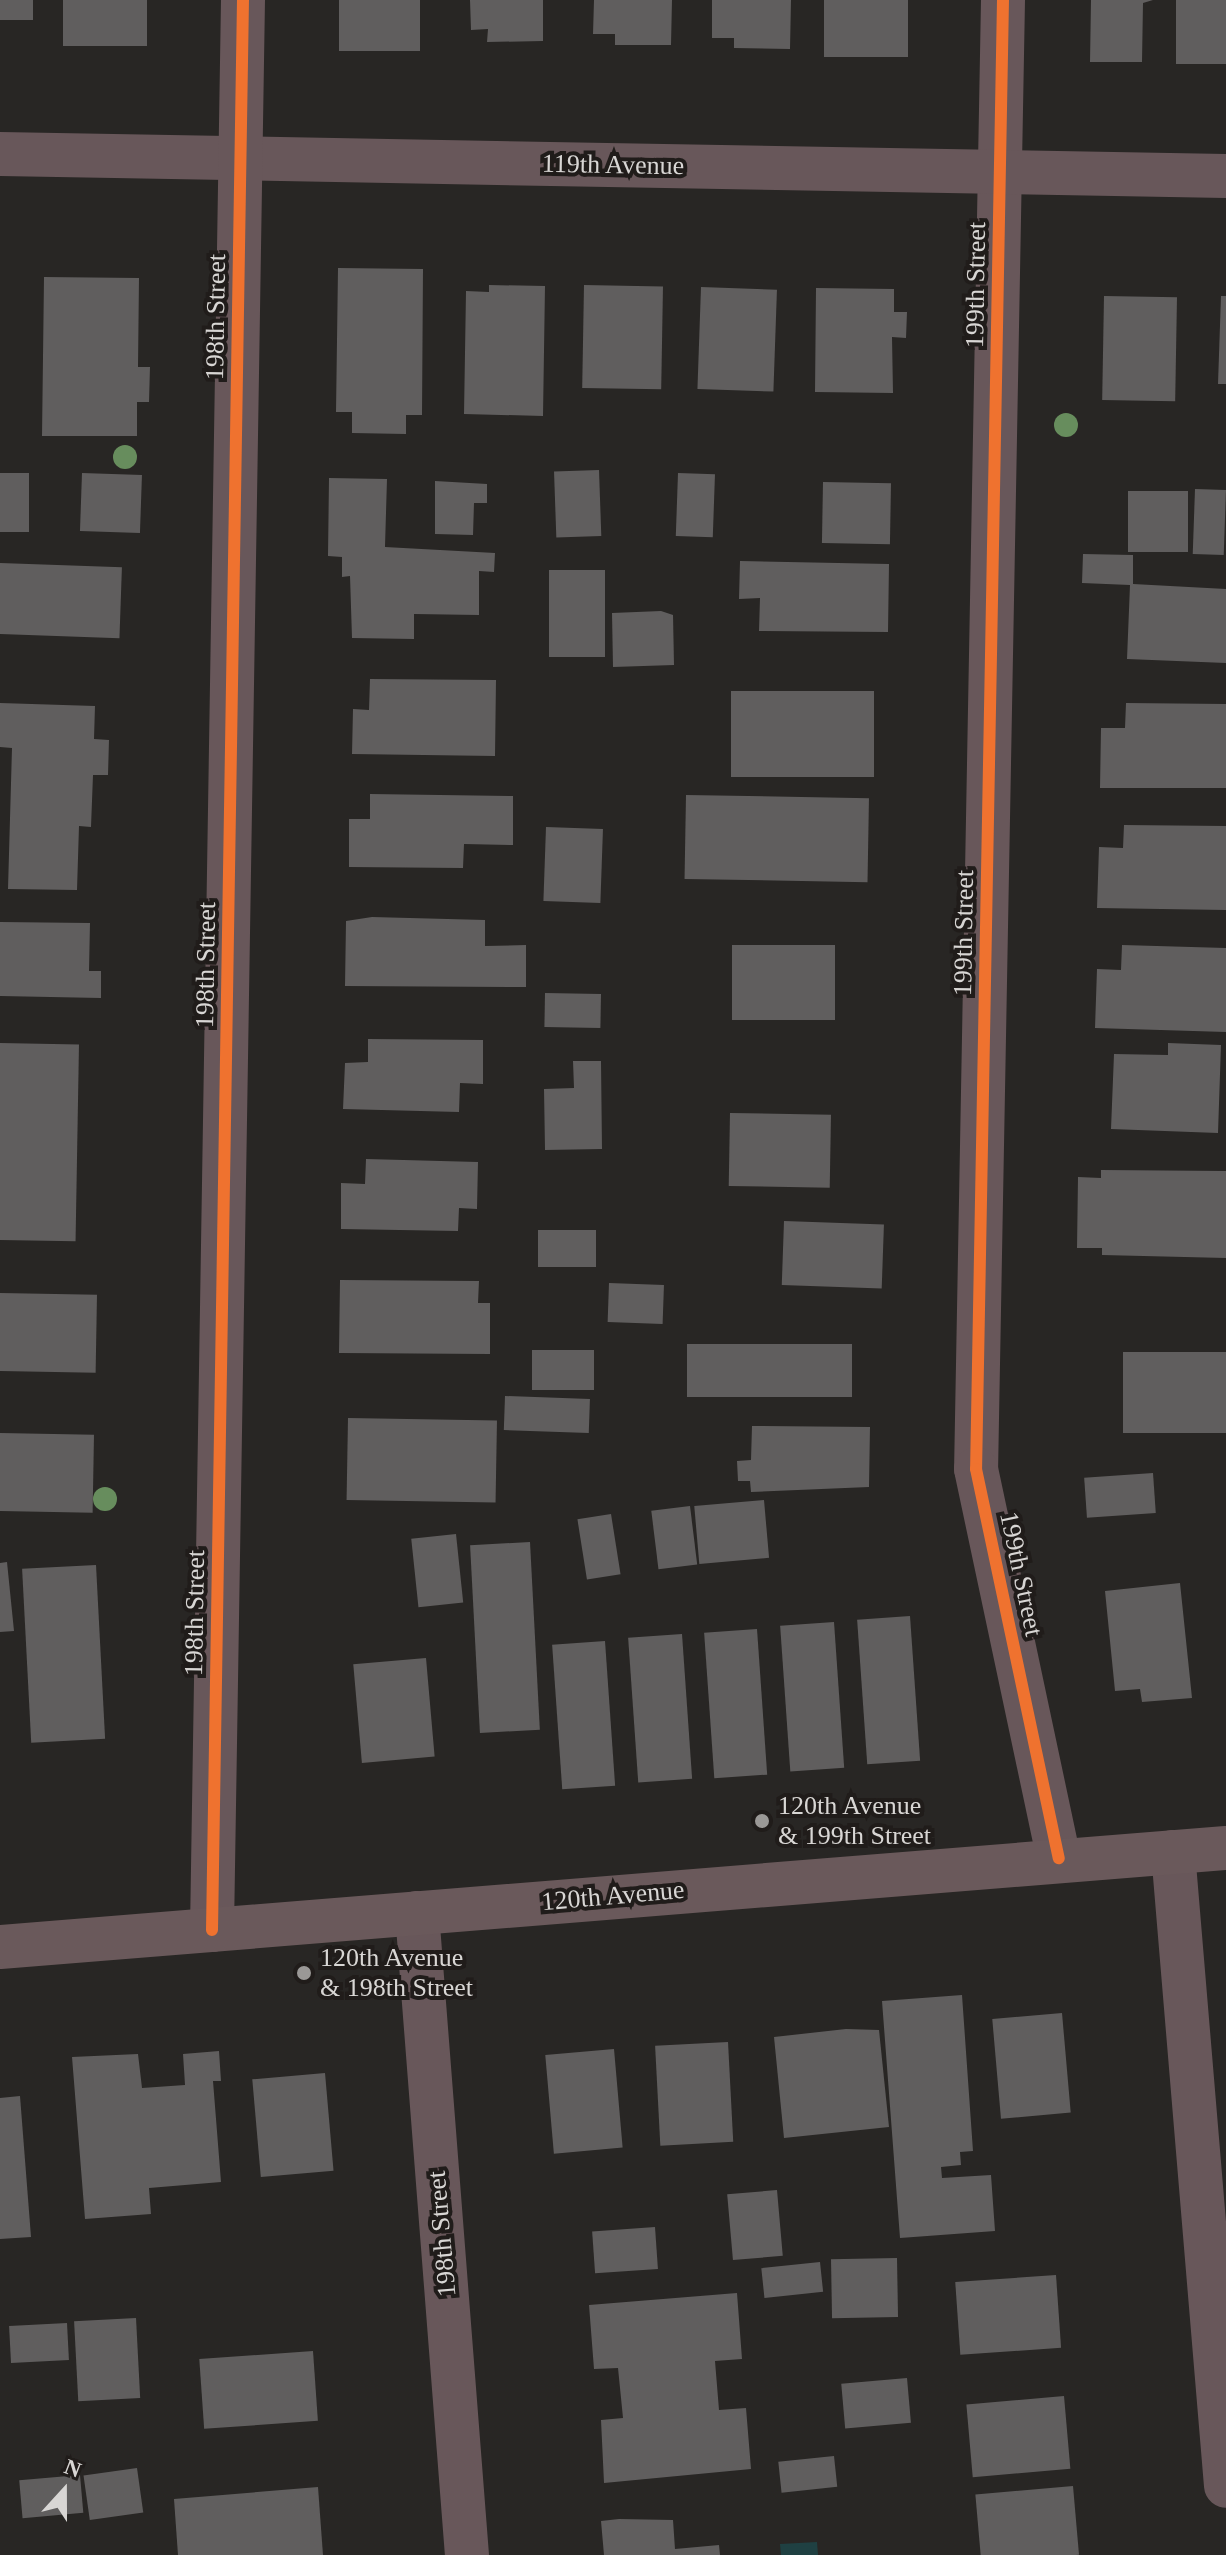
<!DOCTYPE html>
<style>
body{margin:0}
#map{position:relative;width:1226px;height:2555px;overflow:hidden;background:#282624;font-family:Georgia,serif}
div>[style]{position:absolute}
[style*='--x']{left:calc(var(--x)*1px);top:calc(var(--y)*1px);width:calc(var(--w)*1px);rotate:calc(var(--a)*1deg)}
.water>*{inset:0;background:#1f4042}
.building>*{inset:0;background:#605e5e;transform-origin:0 0}
.street>*{height:44px;margin:-22px;padding:0 22px;transform-origin:22px;border-radius:22px;background:#68575a}
.secondary>*{height:44px;margin:-22px;padding:0 22px;transform-origin:22px;border-radius:22px;background:#6a595b}
.cycleway>*{height:12px;margin:-6px;padding:0 6px;transform-origin:6px;border-radius:6px;background:#ef722f}
.trees>*{width:24px;height:24px;margin:-12px;border-radius:50%;background:#678d5d}
.dots>*{width:22px;height:22px;translate:-50% -50%;box-sizing:border-box;border:4px solid #201c1a;border-radius:50%}
span{translate:-50% -50%;white-space:nowrap;text-align:center;line-height:1.15;-webkit-text-stroke:8px #201c1a;paint-order:stroke}
.street-label{font-size:26px;color:#d8d6d4}
.poi-label{font-size:26px;color:#d8d6d4}
.left{translate:0 -50%;text-align:left}
.north{position:absolute;left:24px;top:2451px;width:80px;height:80px;-webkit-text-stroke:6px #201c1a;paint-order:stroke;rotate:21deg;font-size:22px;font-weight:700;line-height:32px;text-align:center;color:#d8d6d4}
.north::after{content:'';display:block;margin:auto;width:28px;height:36px;background:#d8d6d4;clip-path:polygon(50% 0,100% 100%,50% 72%,0 100%)}
</style>
<div id="map">
<div class="water">
<div style="clip-path:polygon(817px 2542px,818px 2555px,781px 2555px,780px 2544px)"></div>
</div>
<div class="building">
<div style="left:0;top:0;width:33px;height:20px"></div>
<div style="left:63px;top:0;width:84px;height:46px"></div>
<div style="left:339px;top:0;width:81px;height:51px"></div>
<div style="clip-path:polygon(470px 0,543px 0,543px 41px,487px 42px,488px 29px,471px 30px)"></div>
<div style="clip-path:polygon(594px 0,672px 0,671px 45px,615px 45px,615px 34px,593px 34px)"></div>
<div style="clip-path:polygon(712px 0,791px 0,790px 49px,734px 48px,734px 38px,712px 38px)"></div>
<div style="left:824px;top:0;width:84px;height:57px"></div>
<div style="clip-path:polygon(1091px 0,1153px 0,1143px 3px,1142px 62px,1090px 62px)"></div>
<div style="left:1176px;top:0;width:50px;height:64px"></div>
<div style="clip-path:polygon(338px 268px,423px 269px,422px 415px,406px 415px,406px 434px,352px 433px,352px 412px,336px 412px)"></div>
<div style="clip-path:polygon(44px 277px,139px 278px,138px 367px,150px 367px,149px 402px,137px 402px,137px 436px,42px 436px)"></div>
<div style="clip-path:polygon(489px 285px,545px 286px,543px 416px,464px 414px,466px 291px,489px 292px)"></div>
<div style="left:584px;top:285px;width:79px;height:103px;rotate:1deg"></div>
<div style="left:701px;top:287px;width:76px;height:102px;rotate:2deg"></div>
<div style="clip-path:polygon(816px 288px,894px 289px,894px 312px,907px 312px,906px 338px,892px 337px,893px 393px,815px 392px)"></div>
<div style="left:1104px;top:296px;width:73px;height:104px;rotate:1deg"></div>
<div style="clip-path:polygon(1221px 296px,1226px 296px,1226px 384px,1218px 384px)"></div>
<div style="left:599px;top:470px;width:66px;height:45px;rotate:88deg"></div>
<div style="left:0;top:473px;width:29px;height:59px"></div>
<div style="left:82px;top:473px;width:60px;height:58px;rotate:2deg"></div>
<div style="left:678px;top:473px;width:37px;height:63px;rotate:2deg"></div>
<div style="clip-path:polygon(329px 478px,387px 479px,385px 547px,495px 553px,494px 572px,479px 571px,479px 615px,414px 614px,414px 639px,352px 638px,350px 576px,342px 577px,342px 557px,328px 556px)"></div>
<div style="clip-path:polygon(435px 481px,487px 484px,487px 503px,474px 503px,473px 535px,435px 534px)"></div>
<div style="left:823px;top:482px;width:68px;height:61px;rotate:1deg"></div>
<div style="left:1195px;top:489px;width:31px;height:65px;rotate:2deg"></div>
<div style="left:1128px;top:491px;width:60px;height:61px"></div>
<div style="clip-path:polygon(1083px 554px,1133px 555px,1133px 584px,1226px 589px,1226px 663px,1127px 659px,1130px 585px,1082px 583px)"></div>
<div style="clip-path:polygon(740px 561px,889px 564px,888px 632px,759px 631px,760px 598px,739px 599px)"></div>
<div style="left:0;top:563px;width:122px;height:71px;rotate:2deg"></div>
<div style="left:549px;top:570px;width:56px;height:87px"></div>
<div style="clip-path:polygon(661px 611px,673px 615px,674px 665px,613px 667px,612px 613px)"></div>
<div style="clip-path:polygon(370px 679px,496px 680px,495px 756px,352px 754px,353px 709px,369px 710px)"></div>
<div style="left:731px;top:691px;width:143px;height:86px"></div>
<div style="clip-path:polygon(0 703px,95px 706px,94px 739px,109px 740px,108px 775px,93px 775px,91px 827px,79px 826px,77px 890px,8px 889px,12px 748px,0 747px)"></div>
<div style="clip-path:polygon(1126px 703px,1226px 704px,1226px 788px,1100px 788px,1101px 728px,1125px 728px)"></div>
<div style="clip-path:polygon(370px 794px,513px 796px,513px 845px,464px 844px,463px 868px,349px 867px,349px 819px,370px 819px)"></div>
<div style="left:686px;top:795px;width:183px;height:84px;rotate:1deg"></div>
<div style="clip-path:polygon(1124px 825px,1226px 826px,1226px 910px,1097px 908px,1099px 847px,1123px 848px)"></div>
<div style="left:546px;top:827px;width:57px;height:74px;rotate:2deg"></div>
<div style="clip-path:polygon(372px 917px,485px 920px,485px 946px,526px 945px,526px 987px,345px 986px,346px 921px)"></div>
<div style="clip-path:polygon(0 922px,90px 923px,89px 971px,101px 971px,101px 998px,0 996px)"></div>
<div style="left:732px;top:945px;width:103px;height:75px"></div>
<div style="clip-path:polygon(1122px 945px,1226px 948px,1226px 1032px,1095px 1028px,1097px 969px,1121px 970px)"></div>
<div style="left:545px;top:993px;width:56px;height:34px;rotate:1deg"></div>
<div style="clip-path:polygon(368px 1039px,483px 1040px,483px 1084px,460px 1083px,459px 1112px,343px 1109px,345px 1063px,368px 1062px)"></div>
<div style="left:0;top:1043px;width:79px;height:197px;rotate:1deg"></div>
<div style="clip-path:polygon(1168px 1043px,1221px 1045px,1218px 1133px,1111px 1129px,1114px 1054px,1168px 1055px)"></div>
<div style="clip-path:polygon(573px 1061px,601px 1061px,602px 1149px,545px 1150px,544px 1089px,574px 1088px)"></div>
<div style="left:730px;top:1113px;width:101px;height:73px;rotate:1deg"></div>
<div style="clip-path:polygon(366px 1159px,478px 1162px,477px 1209px,459px 1208px,458px 1231px,341px 1229px,341px 1183px,365px 1184px)"></div>
<div style="clip-path:polygon(1101px 1170px,1226px 1171px,1226px 1258px,1102px 1255px,1102px 1248px,1077px 1248px,1078px 1177px,1101px 1178px)"></div>
<div style="left:784px;top:1221px;width:100px;height:64px;rotate:2deg"></div>
<div style="left:538px;top:1230px;width:58px;height:37px"></div>
<div style="clip-path:polygon(340px 1280px,479px 1281px,478px 1303px,490px 1303px,490px 1354px,339px 1353px)"></div>
<div style="left:609px;top:1283px;width:55px;height:39px;rotate:2deg"></div>
<div style="left:0;top:1293px;width:97px;height:78px;rotate:1deg"></div>
<div style="left:687px;top:1344px;width:165px;height:53px"></div>
<div style="left:532px;top:1350px;width:62px;height:40px"></div>
<div style="left:1226px;top:1352px;width:81px;height:103px;rotate:90deg"></div>
<div style="left:505px;top:1396px;width:85px;height:34px;rotate:2deg"></div>
<div style="left:348px;top:1418px;width:149px;height:82px;rotate:1deg"></div>
<div style="clip-path:polygon(752px 1426px,870px 1427px,869px 1487px,751px 1492px,750px 1481px,738px 1481px,737px 1461px,751px 1460px)"></div>
<div style="left:0;top:1433px;width:94px;height:78px;rotate:1deg"></div>
<div style="left:1153px;top:1473px;width:40px;height:69px;rotate:86deg"></div>
<div style="left:764px;top:1500px;width:58px;height:70px;rotate:85deg"></div>
<div style="left:690px;top:1506px;width:59px;height:39px;rotate:83deg"></div>
<div style="left:611px;top:1514px;width:61px;height:34px;rotate:81deg"></div>
<div style="left:456px;top:1534px;width:69px;height:45px;rotate:84deg"></div>
<div style="left:530px;top:1542px;width:188px;height:60px;rotate:87deg"></div>
<div style="clip-path:polygon(7px 1562px,14px 1631px,0 1632px,0 1563px)"></div>
<div style="left:96px;top:1565px;width:174px;height:74px;rotate:87deg"></div>
<div style="clip-path:polygon(1180px 1583px,1192px 1698px,1142px 1702px,1140px 1689px,1115px 1691px,1105px 1591px)"></div>
<div style="left:910px;top:1616px;width:145px;height:53px;rotate:86deg"></div>
<div style="left:834px;top:1622px;width:146px;height:54px;rotate:86deg"></div>
<div style="left:757px;top:1629px;width:146px;height:53px;rotate:86deg"></div>
<div style="left:682px;top:1634px;width:145px;height:54px;rotate:86deg"></div>
<div style="left:605px;top:1641px;width:145px;height:53px;rotate:86deg"></div>
<div style="left:426px;top:1658px;width:99px;height:73px;rotate:85deg"></div>
<div style="clip-path:polygon(962px 1995px,973px 2151px,960px 2152px,961px 2165px,941px 2167px,942px 2178px,991px 2175px,995px 2231px,900px 2238px,882px 2001px)"></div>
<div style="left:1062px;top:2013px;width:100px;height:70px;rotate:85deg"></div>
<div style="clip-path:polygon(846px 2029px,879px 2030px,889px 2127px,784px 2138px,774px 2037px)"></div>
<div style="left:728px;top:2042px;width:100px;height:73px;rotate:87deg"></div>
<div style="left:614px;top:2049px;width:99px;height:69px;rotate:85deg"></div>
<div style="clip-path:polygon(219px 2051px,221px 2081px,213px 2081px,221px 2182px,149px 2188px,151px 2214px,85px 2219px,72px 2057px,138px 2054px,142px 2088px,185px 2085px,183px 2054px)"></div>
<div style="left:325px;top:2073px;width:98px;height:73px;rotate:85deg"></div>
<div style="clip-path:polygon(20px 2096px,31px 2237px,0 2239px,0 2098px)"></div>
<div style="left:777px;top:2190px;width:66px;height:50px;rotate:85deg"></div>
<div style="left:655px;top:2227px;width:42px;height:63px;rotate:86deg"></div>
<div style="left:897px;top:2258px;width:59px;height:66px;rotate:89deg"></div>
<div style="left:820px;top:2262px;width:30px;height:59px;rotate:84deg"></div>
<div style="left:1056px;top:2275px;width:73px;height:101px;rotate:86deg"></div>
<div style="clip-path:polygon(737px 2293px,742px 2359px,715px 2361px,719px 2410px,746px 2408px,751px 2469px,604px 2483px,601px 2420px,623px 2418px,618px 2368px,594px 2369px,589px 2305px)"></div>
<div style="left:136px;top:2318px;width:80px;height:62px;rotate:87deg"></div>
<div style="left:67px;top:2323px;width:37px;height:58px;rotate:87deg"></div>
<div style="left:313px;top:2351px;width:70px;height:114px;rotate:86deg"></div>
<div style="left:907px;top:2378px;width:45px;height:66px;rotate:85deg"></div>
<div style="left:1064px;top:2396px;width:73px;height:98px;rotate:85deg"></div>
<div style="left:834px;top:2456px;width:31px;height:56px;rotate:84deg"></div>
<div style="left:137px;top:2468px;width:45px;height:54px;rotate:82deg"></div>
<div style="left:80px;top:2475px;width:38px;height:61px;rotate:85deg"></div>
<div style="left:1073px;top:2486px;width:69px;height:98px;rotate:85deg"></div>
<div style="clip-path:polygon(318px 2487px,323px 2555px,178px 2555px,174px 2499px)"></div>
<div style="clip-path:polygon(619px 2519px,673px 2520px,675px 2549px,719px 2545px,720px 2555px,604px 2555px,601px 2521px)"></div>
</div>
<div class="street">
<div style="--x:1003;--y:0;--w:1469;--a:91.05"></div>
<div style="--x:976;--y:1469;--w:398;--a:78"></div>
<div style="--x:0;--y:154;--w:1226;--a:1.03"></div>
<div style="--x:1173;--y:1852;--w:636;--a:85.22"></div>
<div style="--x:417;--y:1913;--w:644;--a:85.55"></div>
<div style="--x:212;--y:1930;--w:1930;--a:-89.08"></div>
</div>
<div class="secondary">
<div style="--x:0;--y:1947;--w:1230;--a:-4.62"></div>
</div>
<div class="cycleway">
<div style="--x:1003;--y:0;--w:1469;--a:91.05"></div>
<div style="--x:976;--y:1469;--w:398;--a:78"></div>
<div style="--x:212;--y:1930;--w:1930;--a:-89.08"></div>
</div>
<div class="trees">
<div style="left:1066px;top:425px"></div>
<div style="left:125px;top:457px"></div>
<div style="left:105px;top:1499px"></div>
</div>
<div class="dots">
<div style="left:762px;top:1821px;background:#9a9896"></div>
<div style="left:304px;top:1973px;background:#9a9896"></div>
</div>
<div class="street-label">
<span style="left:613px;top:165px;rotate:1deg">119th Avenue</span>
<span style="left:976px;top:285px;rotate:-89deg">199th Street</span>
<span style="left:216px;top:317px;rotate:-89deg">198th Street</span>
<span style="left:964px;top:933px;rotate:-89deg">199th Street</span>
<span style="left:206px;top:965px;rotate:-89deg">198th Street</span>
<span style="left:1021px;top:1574px;rotate:78deg">199th Street</span>
<span style="left:195px;top:1613px;rotate:-89deg">198th Street</span>
<span style="left:613px;top:1896px;rotate:-5deg">120th Avenue</span>
<span style="left:442px;top:2234px;rotate:-95deg">198th Street</span>
</div>
<div class="poi-label">
<span class="left" style="left:778px;top:1821px">120th Avenue<br>&amp; 199th Street</span>
<span class="left" style="left:320px;top:1973px">120th Avenue<br>&amp; 198th Street</span>
</div>
<div class="north">N</div>
</div>
